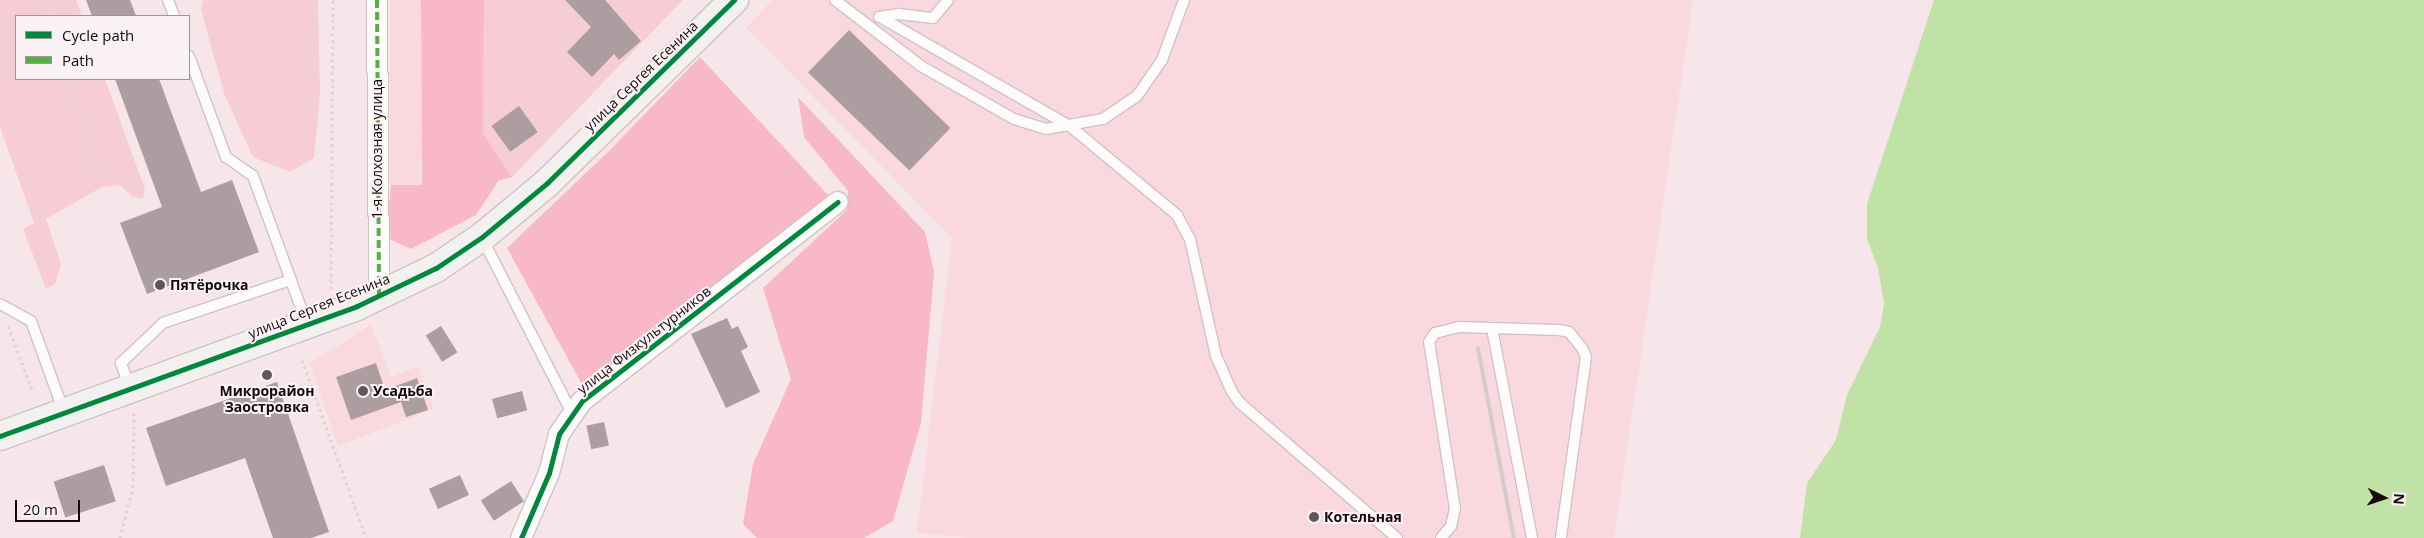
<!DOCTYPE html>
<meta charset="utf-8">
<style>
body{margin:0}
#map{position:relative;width:2424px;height:538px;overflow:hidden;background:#f6e6e9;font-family:"Open Sans",sans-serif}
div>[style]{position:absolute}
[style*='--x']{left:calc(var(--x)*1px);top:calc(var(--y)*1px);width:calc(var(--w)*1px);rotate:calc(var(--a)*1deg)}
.built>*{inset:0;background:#f9d9df;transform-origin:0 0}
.green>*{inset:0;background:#f6cdd5}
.forest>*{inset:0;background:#f8b8c7}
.water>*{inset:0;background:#c1e2a7}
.building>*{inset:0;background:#ab9da0;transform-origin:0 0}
.path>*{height:3px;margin-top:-1.5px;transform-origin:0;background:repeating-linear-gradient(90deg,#d9d4d5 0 2.5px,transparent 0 6.5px)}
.roads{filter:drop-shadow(1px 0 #d0c2c5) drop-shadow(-1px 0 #d0c2c5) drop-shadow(0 1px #d0c2c5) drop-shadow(0 -1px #d0c2c5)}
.lane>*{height:10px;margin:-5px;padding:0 5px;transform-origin:5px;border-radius:5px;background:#fefbfc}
.street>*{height:20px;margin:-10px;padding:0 10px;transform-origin:10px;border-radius:10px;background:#fefbfc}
.secondary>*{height:28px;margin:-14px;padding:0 14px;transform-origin:14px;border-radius:14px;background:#f2f1ef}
.rail>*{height:4px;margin:-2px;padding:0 2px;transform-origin:2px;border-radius:2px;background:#d1cdce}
.quiet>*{height:4px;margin-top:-2px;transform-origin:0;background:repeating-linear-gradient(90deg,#55b044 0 8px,transparent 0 12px)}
.cycleway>*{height:5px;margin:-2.5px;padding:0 2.5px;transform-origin:2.5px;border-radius:2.5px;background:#00873e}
.dots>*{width:14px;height:14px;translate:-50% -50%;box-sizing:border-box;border:2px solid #faf2f4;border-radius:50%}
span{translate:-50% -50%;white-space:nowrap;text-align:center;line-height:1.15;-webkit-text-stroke:4px #faf2f4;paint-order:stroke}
.street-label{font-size:14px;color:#14080b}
.poi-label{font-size:14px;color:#14080b;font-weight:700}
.left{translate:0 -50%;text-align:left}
.legend{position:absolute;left:15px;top:15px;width:175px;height:65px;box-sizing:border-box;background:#faf2f4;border:1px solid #9e9497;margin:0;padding:6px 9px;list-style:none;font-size:15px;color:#14080b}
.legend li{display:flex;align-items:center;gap:10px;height:25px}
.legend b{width:25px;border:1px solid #9e9497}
.north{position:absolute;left:2359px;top:473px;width:50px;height:50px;-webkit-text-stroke:4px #faf2f4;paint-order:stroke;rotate:94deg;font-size:14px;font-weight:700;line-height:20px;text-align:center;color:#14080b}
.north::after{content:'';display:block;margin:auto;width:18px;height:22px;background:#14080b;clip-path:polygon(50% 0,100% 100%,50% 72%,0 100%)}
.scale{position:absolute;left:15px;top:500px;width:65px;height:22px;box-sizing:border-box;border:2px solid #14080b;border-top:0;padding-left:6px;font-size:15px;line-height:18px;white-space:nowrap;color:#14080b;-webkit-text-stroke:4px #faf2f4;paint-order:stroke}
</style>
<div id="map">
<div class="built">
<div style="left:390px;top:0;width:31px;height:185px"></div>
<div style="clip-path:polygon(772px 0,1693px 0,1614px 538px,970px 538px,917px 533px,952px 238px,746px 28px)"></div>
<div style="clip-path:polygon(371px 325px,392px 377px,418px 366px,434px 409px,338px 446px,310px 363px)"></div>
</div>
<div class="green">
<div style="clip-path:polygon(0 0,76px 0,82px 16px,16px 16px,16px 79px,105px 79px,145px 189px,143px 199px,132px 196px,120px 185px,102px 187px,46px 219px,61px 264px,55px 284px,46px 289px,23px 229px,34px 223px,0 127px)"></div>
<div style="clip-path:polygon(203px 0,318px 0,320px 92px,314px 158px,290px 172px,253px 157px,225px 96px,201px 10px)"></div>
<div style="clip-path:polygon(484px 0,683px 0,512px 177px,483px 133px)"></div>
</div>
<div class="forest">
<div style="clip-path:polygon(421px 0,484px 0,483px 133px,512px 177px,499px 180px,476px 215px,411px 249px,389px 239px,387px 225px,391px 185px,422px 185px)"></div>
<div style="clip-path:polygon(700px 57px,828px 195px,584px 388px,507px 248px,609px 151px)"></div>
<div style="clip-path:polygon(798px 97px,925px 232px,934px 272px,921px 423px,893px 521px,864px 538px,757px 538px,743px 524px,753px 464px,791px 379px,763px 288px,847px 210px,848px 191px,804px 137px)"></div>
</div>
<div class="water">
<div style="clip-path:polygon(1934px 0,2424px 0,2424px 538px,1800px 538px,1807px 483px,1836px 440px,1847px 395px,1880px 327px,1884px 303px,1878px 268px,1867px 239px,1867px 204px)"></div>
</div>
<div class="building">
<div style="clip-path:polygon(86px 0,130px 0,136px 16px,92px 16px)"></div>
<div style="clip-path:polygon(565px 0,605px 0,641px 41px,619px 60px,614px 54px,592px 77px,567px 52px,591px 27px)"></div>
<div style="left:849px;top:30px;width:141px;height:59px;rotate:44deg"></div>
<div style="clip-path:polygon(115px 79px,159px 79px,201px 192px,232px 180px,259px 252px,147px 294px,120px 223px,162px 207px)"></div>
<div style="left:519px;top:106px;width:32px;height:34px;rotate:54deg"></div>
<div style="clip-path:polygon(727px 318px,732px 329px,738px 326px,748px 347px,741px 351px,760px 392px,726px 408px,691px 334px)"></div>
<div style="left:441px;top:326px;width:31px;height:18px;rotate:58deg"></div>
<div style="clip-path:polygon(376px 363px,385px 390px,417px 378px,428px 410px,406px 417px,401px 402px,351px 420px,336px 377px)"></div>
<div style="clip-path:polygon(277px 382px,329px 532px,311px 538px,273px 538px,245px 458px,166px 486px,146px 428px)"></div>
<div style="left:522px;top:391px;width:20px;height:31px;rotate:75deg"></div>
<div style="left:604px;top:422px;width:24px;height:18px;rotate:78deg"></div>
<div style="left:104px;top:465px;width:38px;height:53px;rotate:72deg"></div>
<div style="left:460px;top:475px;width:22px;height:34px;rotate:66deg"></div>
<div style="left:511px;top:481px;width:24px;height:36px;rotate:57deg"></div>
</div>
<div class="path">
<div style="--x:44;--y:0;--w:17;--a:73"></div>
<div style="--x:69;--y:79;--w:96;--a:73.1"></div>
<div style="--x:331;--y:289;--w:289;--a:-89.6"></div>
<div style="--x:8;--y:326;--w:71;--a:69.3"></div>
<div style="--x:302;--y:360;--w:189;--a:70.2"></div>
<div style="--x:120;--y:538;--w:53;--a:-75.7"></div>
<div style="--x:133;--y:487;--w:75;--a:-89.2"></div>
</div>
<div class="roads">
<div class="lane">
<div style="--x:168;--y:0;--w:17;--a:69"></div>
<div style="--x:835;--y:0;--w:108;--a:37.5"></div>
<div style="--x:921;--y:66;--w:107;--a:29.7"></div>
<div style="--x:1014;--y:119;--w:34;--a:17"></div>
<div style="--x:1046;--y:129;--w:58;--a:-10"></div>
<div style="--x:1103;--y:119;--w:41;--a:-34.1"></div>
<div style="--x:1137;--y:96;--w:44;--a:-55.2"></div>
<div style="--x:1162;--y:60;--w:64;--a:-69.9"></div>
<div style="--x:879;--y:17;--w:20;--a:-9"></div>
<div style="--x:899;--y:14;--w:34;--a:7"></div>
<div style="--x:933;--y:18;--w:23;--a:-50"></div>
<div style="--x:880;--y:17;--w:220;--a:29.9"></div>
<div style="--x:1071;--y:127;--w:138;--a:39.7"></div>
<div style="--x:1177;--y:215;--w:27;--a:62"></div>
<div style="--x:1190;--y:239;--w:120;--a:77.5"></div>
<div style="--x:1216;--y:356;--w:39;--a:66"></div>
<div style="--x:1232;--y:392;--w:14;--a:54"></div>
<div style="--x:1240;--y:403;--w:207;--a:40.7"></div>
<div style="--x:189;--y:56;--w:108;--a:69.9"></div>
<div style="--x:226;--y:157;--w:33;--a:35"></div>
<div style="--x:253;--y:176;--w:155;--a:70"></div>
<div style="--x:482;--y:238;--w:197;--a:62.8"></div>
<div style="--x:0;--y:304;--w:35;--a:29"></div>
<div style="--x:31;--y:321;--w:97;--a:70.1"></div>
<div style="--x:1492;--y:328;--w:214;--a:79.2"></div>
<div style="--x:130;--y:388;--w:27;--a:-110"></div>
<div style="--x:121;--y:363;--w:58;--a:-43.6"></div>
<div style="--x:163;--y:323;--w:135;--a:-18.6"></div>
<div style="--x:1441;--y:538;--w:16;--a:-50"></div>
<div style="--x:1451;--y:526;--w:17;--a:-77"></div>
<div style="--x:1455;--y:509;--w:169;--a:-98.8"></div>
<div style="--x:1429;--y:342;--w:11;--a:-56"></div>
<div style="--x:1435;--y:333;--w:25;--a:-14"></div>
<div style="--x:1459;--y:327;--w:100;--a:1.7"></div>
<div style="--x:1559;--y:330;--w:10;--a:11"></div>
<div style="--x:1569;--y:332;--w:21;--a:51"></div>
<div style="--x:1582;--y:348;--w:10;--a:66"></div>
<div style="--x:1586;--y:357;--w:183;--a:97.9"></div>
</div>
<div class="street">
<div style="--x:377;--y:0;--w:297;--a:89.6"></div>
<div style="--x:521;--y:538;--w:71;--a:-66.7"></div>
<div style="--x:549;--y:473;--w:40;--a:-75.6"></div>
<div style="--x:559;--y:434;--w:40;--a:-55.1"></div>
<div style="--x:582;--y:401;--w:324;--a:-37.9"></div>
</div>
<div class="secondary">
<div style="--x:0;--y:436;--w:380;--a:-20"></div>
<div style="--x:357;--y:306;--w:88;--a:-25.7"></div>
<div style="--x:436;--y:268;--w:55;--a:-34"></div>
<div style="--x:482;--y:237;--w:85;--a:-39.7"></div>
<div style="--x:547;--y:183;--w:262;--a:-44.4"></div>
</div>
</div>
<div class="rail">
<div style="--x:1478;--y:348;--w:193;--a:79.3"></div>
</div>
<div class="quiet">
<div style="--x:377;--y:0;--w:297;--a:89.6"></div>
</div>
<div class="cycleway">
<div style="--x:0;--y:436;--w:380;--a:-20"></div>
<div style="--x:357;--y:306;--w:88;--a:-25.7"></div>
<div style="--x:436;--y:268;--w:55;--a:-34"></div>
<div style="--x:482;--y:237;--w:85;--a:-39.7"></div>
<div style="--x:547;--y:183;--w:262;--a:-44.4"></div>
<div style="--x:521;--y:538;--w:71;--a:-66.7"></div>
<div style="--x:549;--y:473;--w:40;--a:-75.6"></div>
<div style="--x:559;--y:434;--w:40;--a:-55.1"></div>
<div style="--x:582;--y:401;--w:324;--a:-37.9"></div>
</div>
<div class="dots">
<div style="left:160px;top:285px;background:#635659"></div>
<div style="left:267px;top:375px;background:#635659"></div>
<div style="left:363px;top:391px;background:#635659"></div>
<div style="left:1314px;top:517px;background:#635659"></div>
</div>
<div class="street-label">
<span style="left:641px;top:76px;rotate:-44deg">улица Сергея Есенина</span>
<span style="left:377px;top:149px;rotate:-90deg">1-я Колхозная улица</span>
<span style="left:319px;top:306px;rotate:-22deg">улица Сергея Есенина</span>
<span style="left:644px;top:340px;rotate:-38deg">улица Физкультурников</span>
</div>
<div class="poi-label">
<span class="left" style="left:170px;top:285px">Пятёрочка</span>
<span style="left:267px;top:399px">Микрорайон<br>Заостровка</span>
<span class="left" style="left:373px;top:391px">Усадьба</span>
<span class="left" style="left:1324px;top:517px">Котельная</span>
</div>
<ul class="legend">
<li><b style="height:6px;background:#00873e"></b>Cycle path</li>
<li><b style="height:6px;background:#55b044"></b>Path</li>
</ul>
<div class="north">N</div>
<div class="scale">20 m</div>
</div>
